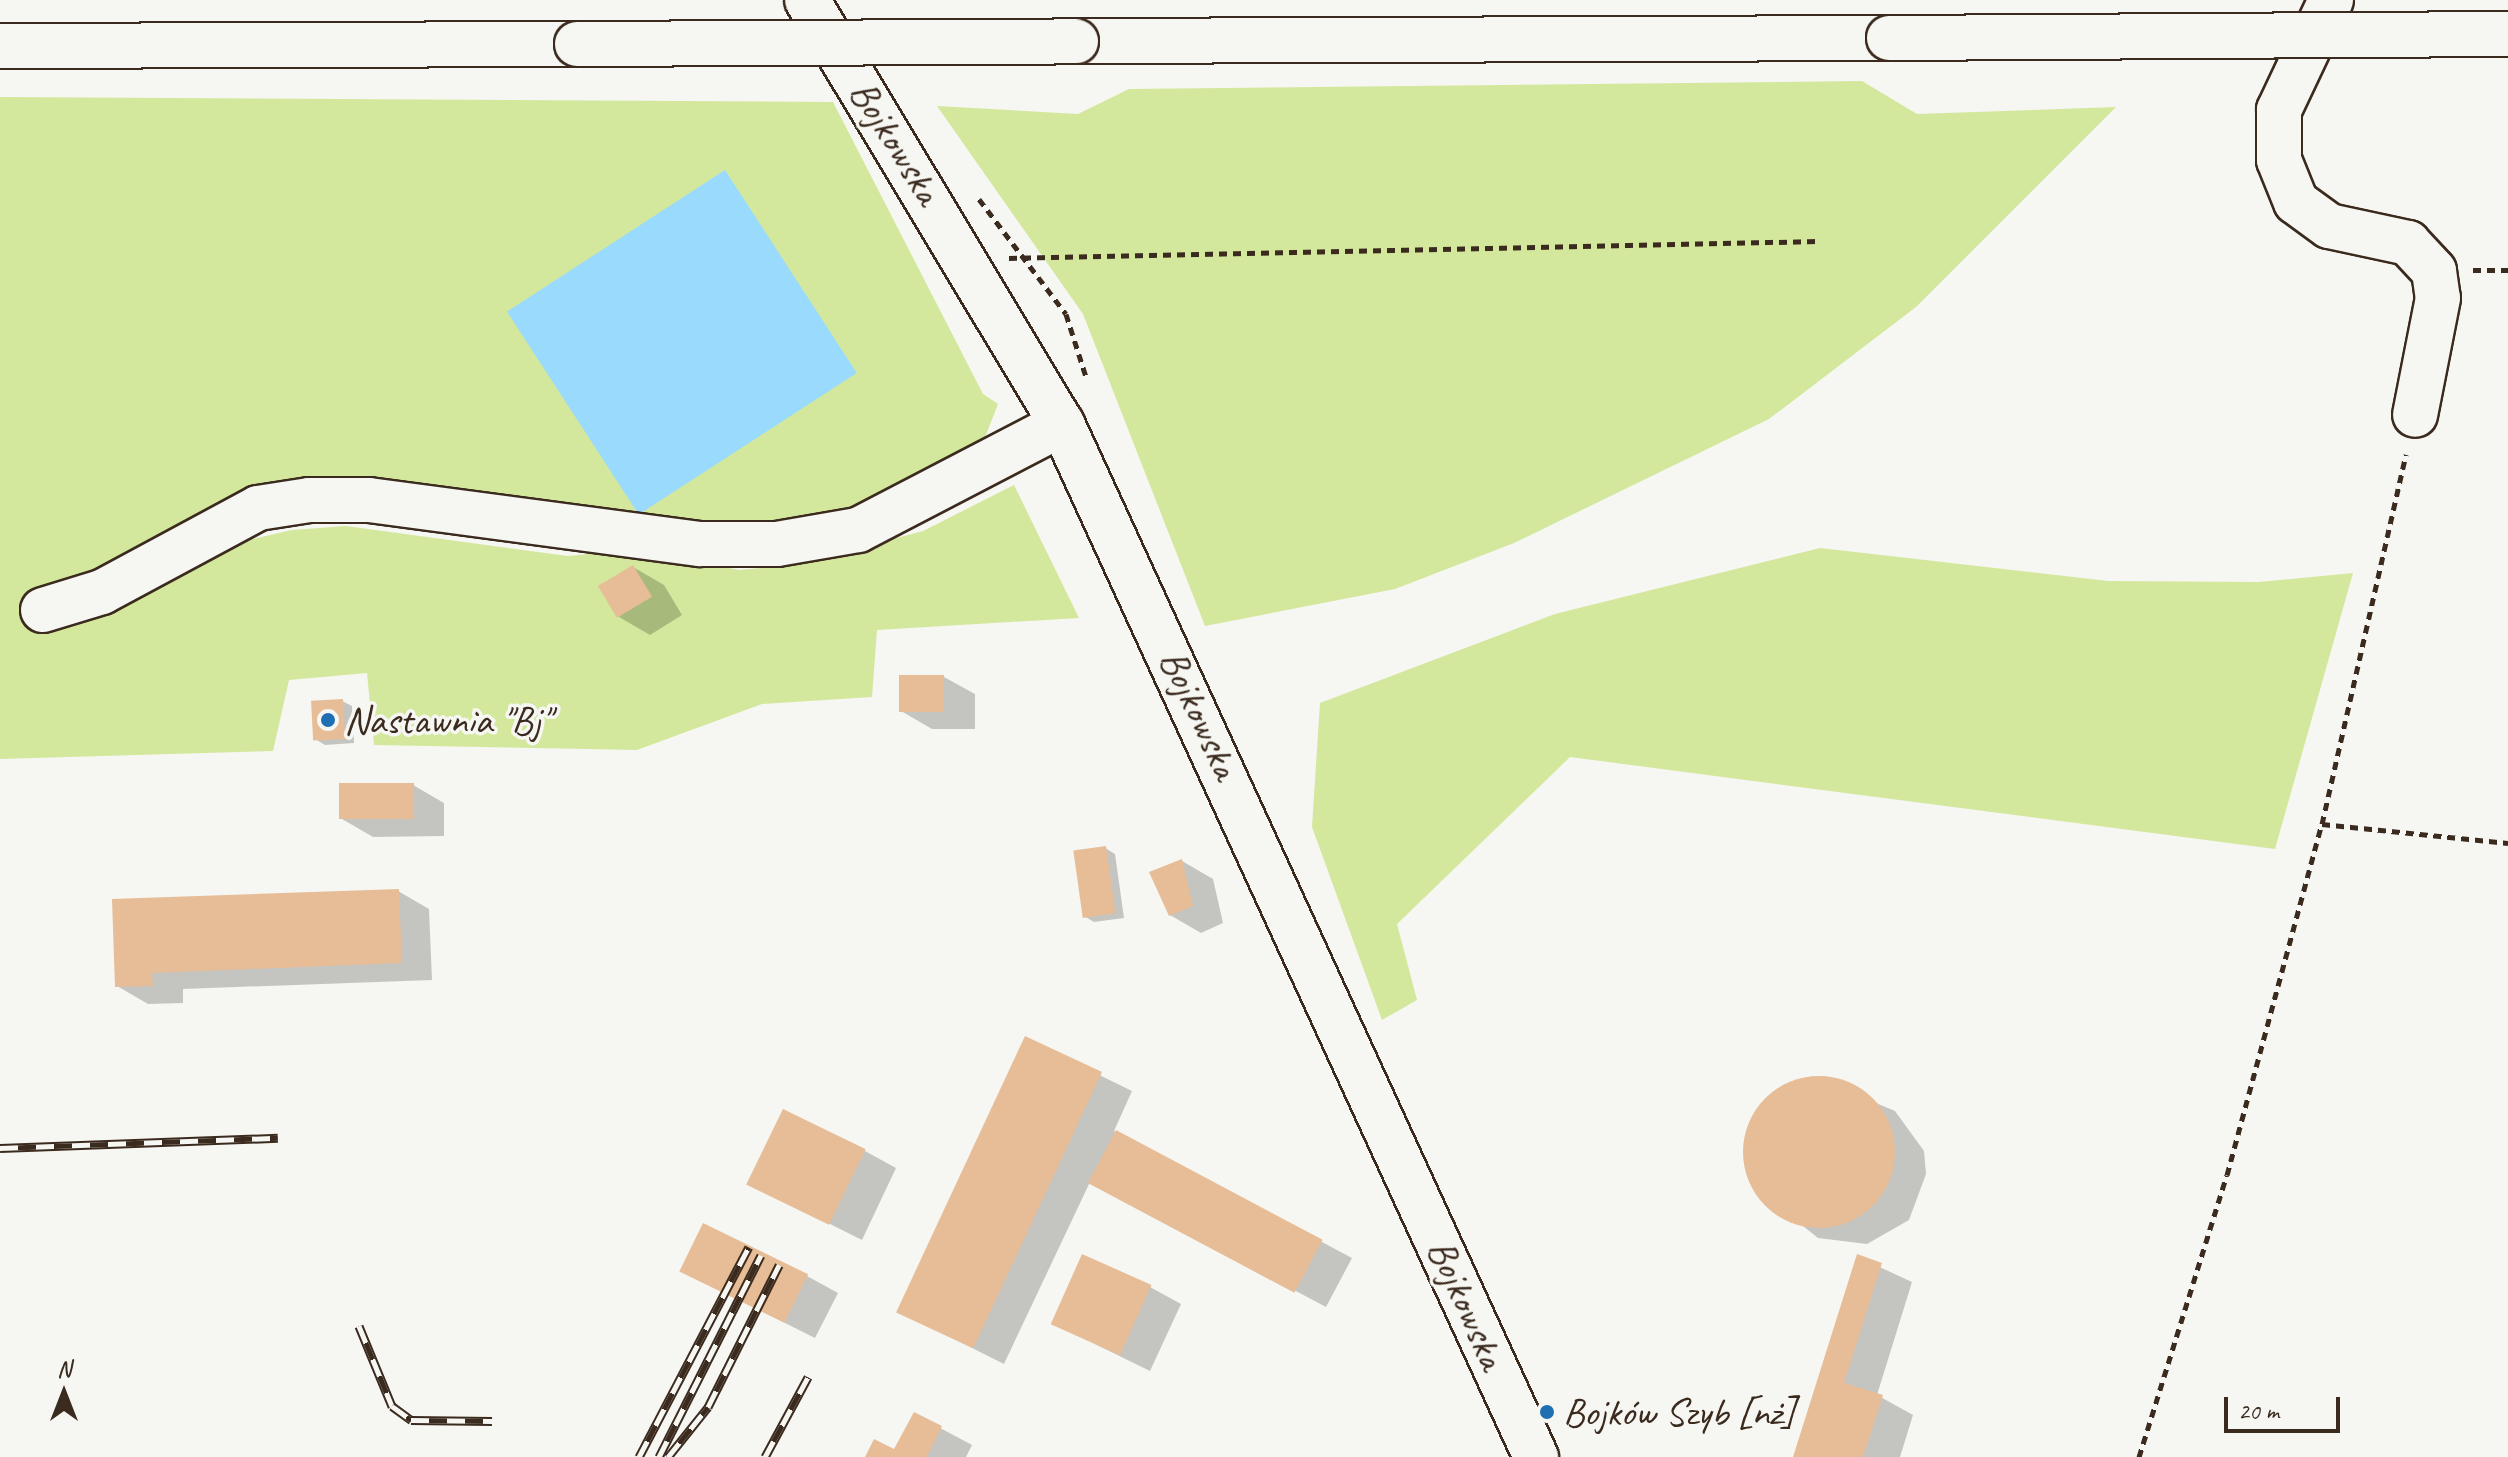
<!DOCTYPE html>
<meta charset="utf-8">
<style>
body{margin:0}
#map{position:relative;width:2508px;height:1457px;overflow:hidden;background:#f6f6f2;font-family:Caveat,sans-serif}
div>[style]{position:absolute}
[style*='--x']{left:calc(var(--x)*1px);top:calc(var(--y)*1px);width:calc(var(--w)*1px);rotate:calc(var(--a)*1deg)}
.green>*{inset:0;background:#d3e89c}
.water>*{inset:0;background:#9adafc;transform-origin:0 0}
.shadow>*{inset:0;background:#0003}
.building>*{inset:0;background:#e6bd97;transform-origin:0 0}
.round{border-radius:50%}
.path>*{height:5px;margin-top:-2.5px;transform-origin:0;background:repeating-linear-gradient(90deg,#3b2a1e 0 8px,transparent 0 14px)}
.roads{filter:drop-shadow(2px 0 #3b2a1e) drop-shadow(-2px 0 #3b2a1e) drop-shadow(0 2px #3b2a1e) drop-shadow(0 -2px #3b2a1e)}
.minor>*{height:44px;margin:-22px;padding:0 22px;transform-origin:22px;border-radius:22px;background:#f6f6f2}
.highway>*{height:44px;margin:-22px;padding:0 22px;transform-origin:22px;border-radius:22px;background:#f6f6f2}
.rail>*{height:9px;margin-top:-4.5px;transform-origin:0;background:repeating-linear-gradient(90deg,#f6f6f2 0 18px,#3b2a1e 0 36px);box-sizing:border-box;border-block:2px solid #3b2a1e}
.bridges{filter:drop-shadow(2px 0 #3b2a1e) drop-shadow(-2px 0 #3b2a1e) drop-shadow(0 2px #3b2a1e) drop-shadow(0 -2px #3b2a1e)}
.highway-bridge>*{height:44px;margin:-22px;padding:0 22px;transform-origin:22px;border-radius:22px;background:#f6f6f2}
.dots>*{width:22px;height:22px;translate:-50% -50%;box-sizing:border-box;border:4px solid #f6f6f2;border-radius:50%}
span{translate:-50% -50%;white-space:nowrap;text-align:center;line-height:1.15;-webkit-text-stroke:7px #f6f6f2;paint-order:stroke}
.street-label{font-size:40px;color:#3b2a1e}
.poi-label{font-size:40px;color:#3b2a1e}
.left{translate:0 -50%;text-align:left}
.north{position:absolute;left:24px;top:1353px;width:80px;height:80px;-webkit-text-stroke:6px #f6f6f2;paint-order:stroke;rotate:0deg;font-size:22px;font-weight:700;line-height:32px;text-align:center;color:#3b2a1e}
.north::after{content:'';display:block;margin:auto;width:28px;height:36px;background:#3b2a1e;clip-path:polygon(50% 0,100% 100%,50% 72%,0 100%)}
.scale{position:absolute;left:2224px;top:1397px;width:116px;height:36px;box-sizing:border-box;border:4px solid #3b2a1e;border-top:0;padding-left:10px;font-size:24px;line-height:28px;white-space:nowrap;color:#3b2a1e;-webkit-text-stroke:6px #f6f6f2;paint-order:stroke}
</style>
<div id="map">
<div class="green">
<div style="clip-path:polygon(1862px 81px,1917px 114px,2116px 107px,1916px 307px,1769px 419px,1514px 543px,1395px 589px,1205px 626px,1083px 314px,937px 106px,1078px 114px,1129px 89px)"></div>
<div style="clip-path:polygon(0 97px,833px 102px,983px 394px,998px 404px,982px 445px,859px 512px,707px 530px,357px 481px,215px 505px,94px 576px,292px 530px,346px 526px,568px 556px,639px 549px,739px 570px,794px 565px,923px 531px,1014px 485px,1079px 618px,877px 630px,872px 697px,762px 704px,637px 750px,374px 745px,367px 673px,289px 680px,273px 751px,0 759px)"></div>
<div style="clip-path:polygon(1820px 548px,2108px 581px,2259px 582px,2353px 573px,2275px 849px,1570px 757px,1397px 924px,1417px 1000px,1382px 1020px,1312px 827px,1320px 703px,1555px 614px)"></div>
</div>
<div class="water">
<div style="left:725px;top:170px;width:242px;height:260px;rotate:57deg"></div>
</div>
<div class="shadow">
<div style="clip-path:polygon(633px 567px,664px 585px,682px 615px,650px 635px,619px 617px)"></div>
<div style="clip-path:polygon(944px 677px,975px 694px,975px 729px,932px 729px,901px 711px)"></div>
<div style="clip-path:polygon(342px 701px,352px 706px,354px 743px,325px 745px,315px 739px)"></div>
<div style="clip-path:polygon(413px 785px,444px 803px,444px 836px,373px 837px,342px 819px)"></div>
<div style="clip-path:polygon(1105px 848px,1115px 854px,1124px 918px,1094px 922px,1084px 916px)"></div>
<div style="clip-path:polygon(1182px 861px,1213px 879px,1223px 923px,1201px 933px,1170px 915px)"></div>
<div style="clip-path:polygon(398px 891px,429px 909px,432px 980px,183px 989px,183px 1003px,148px 1004px,117px 986px,114px 901px)"></div>
<div style="clip-path:polygon(1026px 1039px,1132px 1091px,1114px 1131px,1352px 1258px,1326px 1307px,1090px 1182px,1004px 1364px,898px 1311px)"></div>
<div style="clip-path:polygon(1816px 1078px,1895px 1111px,1924px 1151px,1926px 1174px,1909px 1220px,1867px 1244px,1818px 1238px,1752px 1185px,1746px 1137px,1755px 1114px,1792px 1083px)"></div>
<div style="clip-path:polygon(865px 1151px,896px 1168px,862px 1240px,750px 1184px)"></div>
<div style="clip-path:polygon(1858px 1257px,1912px 1282px,1877px 1395px,1913px 1415px,1900px 1457px,1795px 1457px)"></div>
<div style="clip-path:polygon(683px 1272px,807px 1276px,838px 1293px,815px 1338px)"></div>
<div style="clip-path:polygon(1150px 1287px,1181px 1304px,1150px 1371px,1052px 1323px)"></div>
<div style="clip-path:polygon(914px 1414px,972px 1445px,966px 1457px,867px 1457px,895px 1452px)"></div>
</div>
<div class="building">
<div style="left:633px;top:565px;width:37px;height:41px;rotate:59deg"></div>
<div style="left:899px;top:675px;width:45px;height:37px"></div>
<div style="left:343px;top:699px;width:40px;height:32px;rotate:87deg"></div>
<div style="left:414px;top:783px;width:36px;height:75px;rotate:90deg"></div>
<div style="left:1106px;top:846px;width:68px;height:33px;rotate:82deg"></div>
<div style="clip-path:polygon(1182px 859px,1193px 906px,1169px 916px,1149px 872px)"></div>
<div style="clip-path:polygon(399px 889px,402px 963px,152px 973px,153px 986px,115px 987px,112px 899px)"></div>
<div style="left:1025px;top:1036px;width:85px;height:305px;rotate:25deg"></div>
<div class="round" style="left:1743px;top:1076px;width:152px;height:152px"></div>
<div style="left:783px;top:1109px;width:92px;height:84px;rotate:26deg"></div>
<div style="left:1116px;top:1130px;width:234px;height:60px;rotate:28deg"></div>
<div style="left:703px;top:1223px;width:117px;height:54px;rotate:26deg"></div>
<div style="left:1082px;top:1254px;width:76px;height:77px;rotate:24deg"></div>
<div style="clip-path:polygon(1857px 1254px,1882px 1263px,1844px 1383px,1883px 1395px,1863px 1457px,1793px 1457px)"></div>
<div style="clip-path:polygon(914px 1412px,942px 1426px,927px 1457px,865px 1457px,874px 1439px,894px 1449px)"></div>
</div>
<div class="path">
<div style="--x:979;--y:199;--w:144;--a:52.9"></div>
<div style="--x:1066;--y:314;--w:69;--a:72.3"></div>
<div style="--x:1009;--y:258;--w:809;--a:-1.2"></div>
<div style="--x:2473;--y:270;--w:35;--a:0"></div>
<div style="--x:2322;--y:824;--w:187;--a:5.8"></div>
<div style="--x:2139;--y:1457;--w:295;--a:-72.7"></div>
<div style="--x:2227;--y:1175;--w:364;--a:-74.9"></div>
<div style="--x:2322;--y:824;--w:379;--a:-77.2"></div>
</div>
<div class="roads">
<div class="minor">
<div style="--x:807;--y:0;--w:495;--a:59"></div>
<div style="--x:1062;--y:424;--w:1137;--a:65.35"></div>
<div style="--x:2331;--y:0;--w:122;--a:115.3"></div>
<div style="--x:2279;--y:110;--w:50;--a:90"></div>
<div style="--x:2279;--y:160;--w:45;--a:68"></div>
<div style="--x:2296;--y:202;--w:41;--a:36"></div>
<div style="--x:2329;--y:226;--w:81;--a:12.1"></div>
<div style="--x:2408;--y:243;--w:38;--a:47"></div>
<div style="--x:2434;--y:271;--w:27;--a:82"></div>
<div style="--x:2438;--y:298;--w:119;--a:101.1"></div>
<div style="--x:43;--y:610;--w:62;--a:-17"></div>
<div style="--x:102;--y:592;--w:177;--a:-28.3"></div>
<div style="--x:258;--y:508;--w:52;--a:-8.9"></div>
<div style="--x:309;--y:500;--w:60;--a:0"></div>
<div style="--x:369;--y:500;--w:334;--a:7.6"></div>
<div style="--x:700;--y:544;--w:77;--a:0"></div>
<div style="--x:777;--y:544;--w:82;--a:-9.8"></div>
<div style="--x:858;--y:530;--w:230;--a:-27.5"></div>
</div>
<div class="highway">
<div style="--x:1076;--y:41;--w:813;--a:-0.21"></div>
<div style="--x:0;--y:46;--w:577;--a:-0.2"></div>
</div>
</div>
<div class="rail">
<div style="--x:0;--y:1148;--w:278;--a:-2.1"></div>
<div style="--x:359;--y:1326;--w:87;--a:67.6"></div>
<div style="--x:392;--y:1406;--w:24;--a:36"></div>
<div style="--x:411;--y:1420;--w:81;--a:0.7"></div>
<div style="--x:639;--y:1457;--w:237;--a:-62.4"></div>
<div style="--x:659;--y:1457;--w:226;--a:-63.2"></div>
<div style="--x:668;--y:1457;--w:64;--a:-51.3"></div>
<div style="--x:708;--y:1407;--w:159;--a:-63.4"></div>
<div style="--x:765;--y:1457;--w:91;--a:-61.7"></div>
</div>
<div class="bridges">
<div class="highway-bridge">
<div style="--x:1889;--y:38;--w:619;--a:-0.37"></div>
<div style="--x:577;--y:44;--w:499;--a:-0.3"></div>
</div>
</div>
<div class="dots">
<div style="left:328px;top:720px;background:#1f6fb2"></div>
<div style="left:1547px;top:1412px;background:#1f6fb2"></div>
</div>
<div class="street-label">
<span style="left:896px;top:142px;rotate:58deg">Bojkowska</span>
<span style="left:1200px;top:714px;rotate:65deg">Bojkowska</span>
<span style="left:1467px;top:1304px;rotate:66deg">Bojkowska</span>
</div>
<div class="poi-label">
<span class="left" style="left:344px;top:720px">Nastawnia "Bj"</span>
<span class="left" style="left:1563px;top:1412px">Bojków Szyb [nż]</span>
</div>
<div class="north">N</div>
<div class="scale">20 m</div>
</div>
